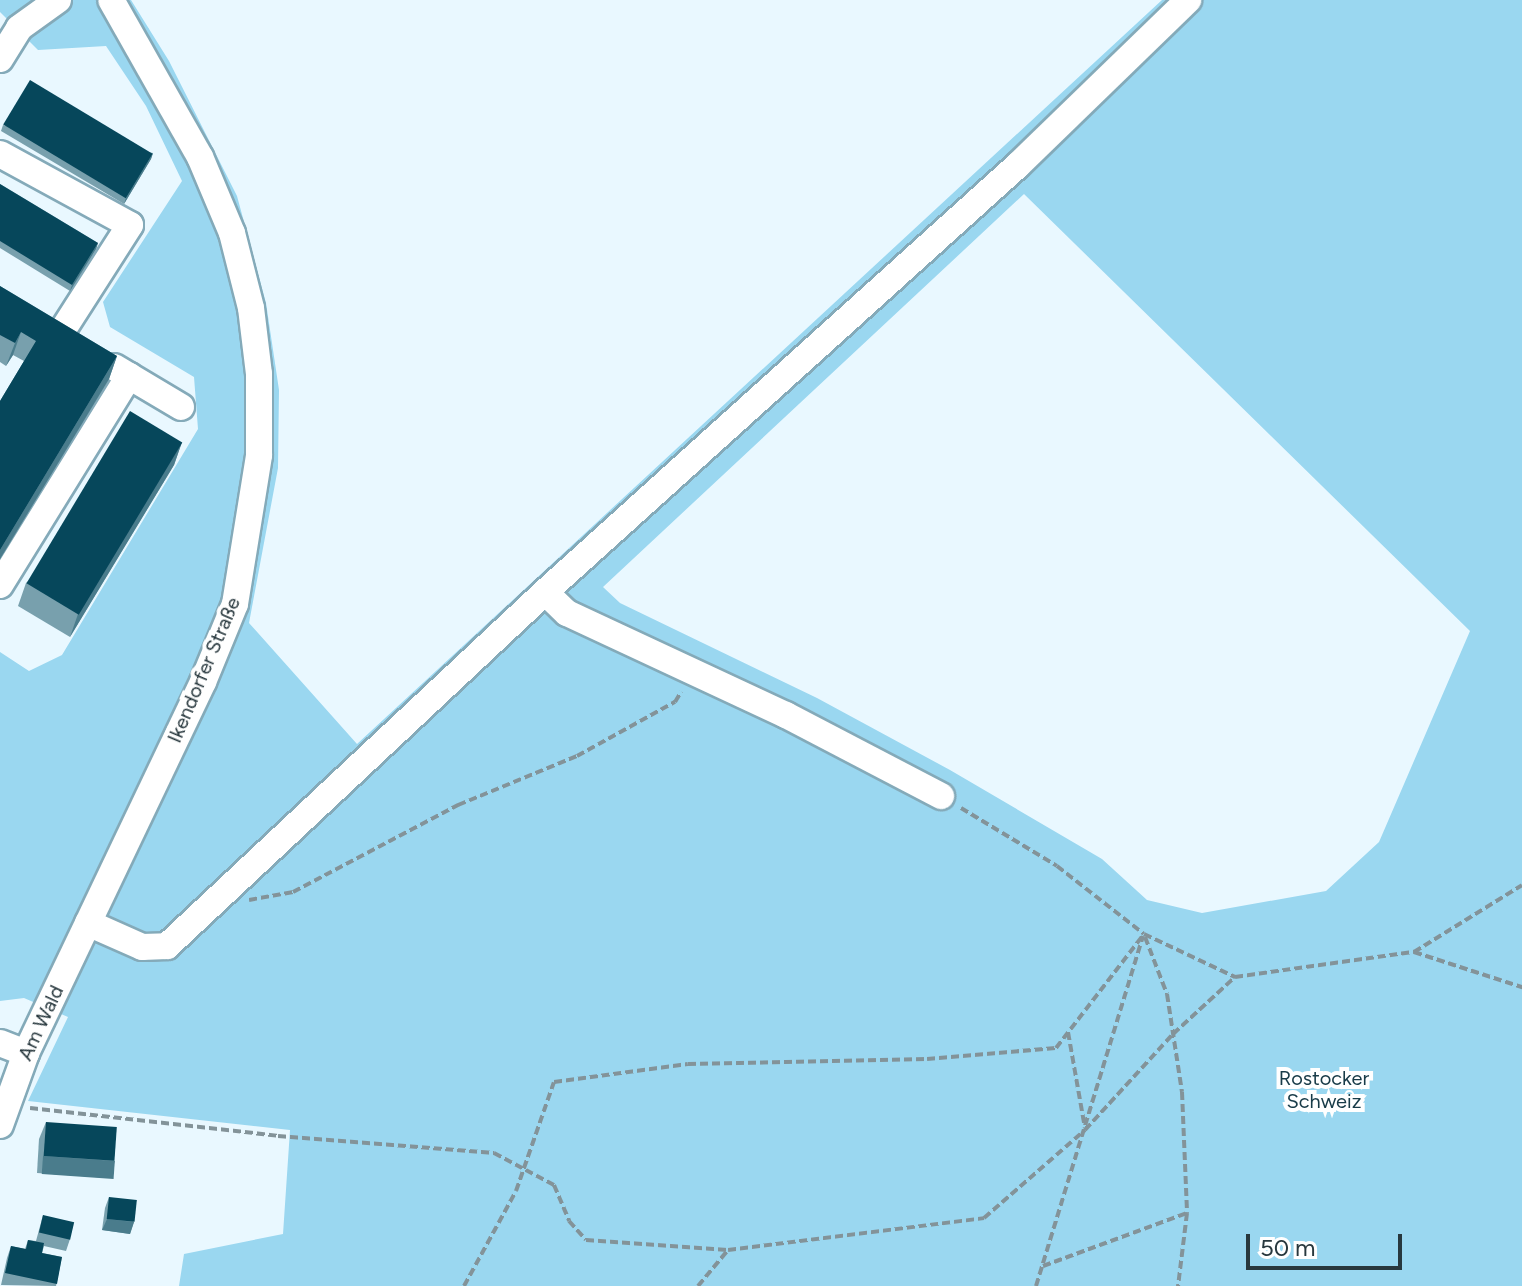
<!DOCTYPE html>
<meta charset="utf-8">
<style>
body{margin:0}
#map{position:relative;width:1522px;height:1286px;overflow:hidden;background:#e9f8ff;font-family:Figtree,sans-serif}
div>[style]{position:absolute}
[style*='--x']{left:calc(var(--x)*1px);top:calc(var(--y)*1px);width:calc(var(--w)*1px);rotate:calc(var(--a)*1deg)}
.green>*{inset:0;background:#9ad7f0}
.path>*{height:4px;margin-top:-2px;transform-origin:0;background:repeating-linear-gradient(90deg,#839399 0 8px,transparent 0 12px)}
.roads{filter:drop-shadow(2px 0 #84aab9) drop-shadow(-2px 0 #84aab9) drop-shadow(0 2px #84aab9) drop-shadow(0 -2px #84aab9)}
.minor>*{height:26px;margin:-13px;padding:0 13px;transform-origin:13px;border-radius:13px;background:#fff}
.wall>*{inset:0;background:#78a0ad}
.shaded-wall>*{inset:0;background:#4a7c8c;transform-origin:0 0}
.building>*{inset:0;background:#06475b;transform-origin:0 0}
span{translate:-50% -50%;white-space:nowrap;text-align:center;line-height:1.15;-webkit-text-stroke:8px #fff;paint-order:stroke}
.street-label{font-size:20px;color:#28383e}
.park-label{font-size:20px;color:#183b48}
.scale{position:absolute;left:1246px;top:1234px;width:156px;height:36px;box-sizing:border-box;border:4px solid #28383e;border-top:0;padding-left:10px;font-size:24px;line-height:28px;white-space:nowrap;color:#28383e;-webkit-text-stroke:6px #fff;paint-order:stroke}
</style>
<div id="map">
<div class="green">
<div style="clip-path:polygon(evenodd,0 0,131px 0,169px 61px,237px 196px,266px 303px,279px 390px,278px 468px,249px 623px,357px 744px,1162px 0,1522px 0,1522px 1286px,179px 1286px,184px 1254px,283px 1234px,290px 1130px,28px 1101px,68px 1017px,24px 998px,0 1001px,0 652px,29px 671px,62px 655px,198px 429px,194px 377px,110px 327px,103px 302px,182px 181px,146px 106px,106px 46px,38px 50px,0 12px,0 0,1024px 194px,1470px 631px,1379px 842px,1326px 891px,1202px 913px,1147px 900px,1102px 859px,950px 770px,817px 698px,620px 603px,603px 587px,1024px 194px)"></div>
</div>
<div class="path">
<div style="--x:961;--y:808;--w:112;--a:31.1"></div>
<div style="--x:1057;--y:866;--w:110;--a:38"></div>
<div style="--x:1144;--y:934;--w:101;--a:25.3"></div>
<div style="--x:1235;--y:977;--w:181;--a:-8"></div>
<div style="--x:1414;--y:952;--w:114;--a:18"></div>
<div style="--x:249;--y:900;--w:45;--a:-10.3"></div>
<div style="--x:293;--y:892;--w:187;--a:-27.8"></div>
<div style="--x:458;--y:805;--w:129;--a:-22.4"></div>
<div style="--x:577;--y:756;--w:112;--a:-28.9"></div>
<div style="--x:675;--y:702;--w:12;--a:-59"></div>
<div style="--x:1145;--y:937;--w:61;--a:68.9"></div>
<div style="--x:1167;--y:994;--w:99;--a:81.3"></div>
<div style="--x:1182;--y:1092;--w:121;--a:87.6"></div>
<div style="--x:1187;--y:1213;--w:74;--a:97"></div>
<div style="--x:1414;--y:952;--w:127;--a:-31.8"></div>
<div style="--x:1068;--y:1032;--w:97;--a:80"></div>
<div style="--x:30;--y:1108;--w:250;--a:6.4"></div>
<div style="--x:278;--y:1136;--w:217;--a:4.5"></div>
<div style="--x:494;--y:1153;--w:68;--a:28.1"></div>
<div style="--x:554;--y:1185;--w:39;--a:67"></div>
<div style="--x:569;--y:1221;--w:25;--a:48"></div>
<div style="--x:586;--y:1240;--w:142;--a:4"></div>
<div style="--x:1043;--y:1266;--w:153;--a:-20.2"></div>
<div style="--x:464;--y:1286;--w:108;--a:-61.3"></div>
<div style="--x:516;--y:1191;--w:115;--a:-70.8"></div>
<div style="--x:554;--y:1082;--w:135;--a:-7.7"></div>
<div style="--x:688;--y:1064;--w:239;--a:-1.2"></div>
<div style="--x:927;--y:1059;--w:129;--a:-4.9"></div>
<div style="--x:1056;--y:1048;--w:144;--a:-52.3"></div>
<div style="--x:698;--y:1286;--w:47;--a:-50.2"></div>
<div style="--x:728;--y:1250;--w:258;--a:-7.1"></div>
<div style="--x:984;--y:1218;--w:134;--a:-41.1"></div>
<div style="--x:1085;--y:1130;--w:130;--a:-47.5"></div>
<div style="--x:1173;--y:1034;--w:84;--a:-42.6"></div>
<div style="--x:1036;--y:1286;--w:366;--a:-73"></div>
</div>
<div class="roads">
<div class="minor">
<div style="--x:0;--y:59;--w:36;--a:-58"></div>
<div style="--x:19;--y:28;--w:48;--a:-35.7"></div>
<div style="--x:0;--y:154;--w:148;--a:28.6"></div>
<div style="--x:130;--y:225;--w:128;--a:122.6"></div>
<div style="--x:114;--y:367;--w:78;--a:30.8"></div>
<div style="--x:0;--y:585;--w:246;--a:-58.3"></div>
<div style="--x:545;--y:592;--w:30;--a:44"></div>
<div style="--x:567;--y:613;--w:242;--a:25"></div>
<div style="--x:786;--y:715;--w:175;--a:27.6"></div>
<div style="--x:88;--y:923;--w:59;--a:24"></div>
<div style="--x:142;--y:947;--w:25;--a:-2"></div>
<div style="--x:167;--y:946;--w:518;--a:-43.12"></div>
<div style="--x:545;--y:592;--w:637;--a:-42.07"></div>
<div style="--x:1018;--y:165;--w:237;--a:-44.1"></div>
<div style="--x:0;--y:1043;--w:28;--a:21"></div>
<div style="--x:0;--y:1125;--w:77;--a:-70.1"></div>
<div style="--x:26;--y:1053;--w:411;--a:-64.5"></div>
<div style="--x:203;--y:682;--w:84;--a:-67.7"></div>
<div style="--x:235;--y:604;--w:151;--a:-80.8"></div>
<div style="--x:259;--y:455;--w:81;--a:-90"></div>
<div style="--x:259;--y:374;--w:66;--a:-96.9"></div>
<div style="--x:251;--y:308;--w:77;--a:-104.2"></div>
<div style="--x:232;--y:233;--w:82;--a:-112.8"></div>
<div style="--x:200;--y:157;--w:180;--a:-119.5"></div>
</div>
</div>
<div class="wall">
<div style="clip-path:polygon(3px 125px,153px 153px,151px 159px,124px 204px,1px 131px)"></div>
<div style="clip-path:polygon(0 184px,98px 243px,96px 249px,70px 291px,0 248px)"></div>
<div style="clip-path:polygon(0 286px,117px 356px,109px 379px,0 559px,0 401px,24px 361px,13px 355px,6px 366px,0 362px)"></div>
<div style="clip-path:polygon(182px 442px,174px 465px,70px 637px,18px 606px,26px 583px)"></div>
<div style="clip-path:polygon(46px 1122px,115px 1161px,109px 1178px,37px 1173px,39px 1139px)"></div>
<div style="clip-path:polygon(109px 1197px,134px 1222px,130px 1234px,102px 1230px,105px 1208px)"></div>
<div style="clip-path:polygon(43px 1215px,70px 1239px,66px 1251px,44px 1246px,42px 1253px,62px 1257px,56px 1286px,1px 1285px,7px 1258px,11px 1246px,25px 1249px,28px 1240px,36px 1241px)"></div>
</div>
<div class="shaded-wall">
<div style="clip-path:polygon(153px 153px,151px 159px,124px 204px,126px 198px)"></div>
<div style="clip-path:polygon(98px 243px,96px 249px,70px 291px,72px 285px)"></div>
<div style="clip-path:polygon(21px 332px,13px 355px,6px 366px,15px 343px)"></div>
<div style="clip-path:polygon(117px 356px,109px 379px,0 559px,0 550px)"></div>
<div style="clip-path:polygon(182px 442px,174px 465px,70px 637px,78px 614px)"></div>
<div style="left:43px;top:1156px;width:72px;height:18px;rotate:4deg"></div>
<div style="clip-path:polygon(107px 1219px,134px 1222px,130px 1234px,102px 1230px)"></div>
</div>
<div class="building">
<div style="left:30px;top:80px;width:143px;height:52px;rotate:31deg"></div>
<div style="clip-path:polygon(0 184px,98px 243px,72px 285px,0 241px)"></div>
<div style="clip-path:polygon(0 286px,117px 356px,0 550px,0 401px,36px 341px,21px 332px,15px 343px,0 335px)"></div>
<div style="left:130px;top:411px;width:61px;height:201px;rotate:31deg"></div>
<div style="left:46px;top:1122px;width:71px;height:34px;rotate:4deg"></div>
<div style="left:109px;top:1197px;width:28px;height:22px;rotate:6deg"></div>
<div style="left:43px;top:1215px;width:32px;height:18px;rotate:13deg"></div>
<div style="clip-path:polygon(28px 1240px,44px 1243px,42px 1253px,62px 1257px,57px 1284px,5px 1273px,11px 1246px,26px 1249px)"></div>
</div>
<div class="street-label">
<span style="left:204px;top:670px;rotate:-67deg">Ikendorfer Straße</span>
<span style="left:41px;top:1023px;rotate:-65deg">Am Wald</span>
</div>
<div class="park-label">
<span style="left:1324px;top:1090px">Rostocker<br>Schweiz</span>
</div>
<div class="scale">50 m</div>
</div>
